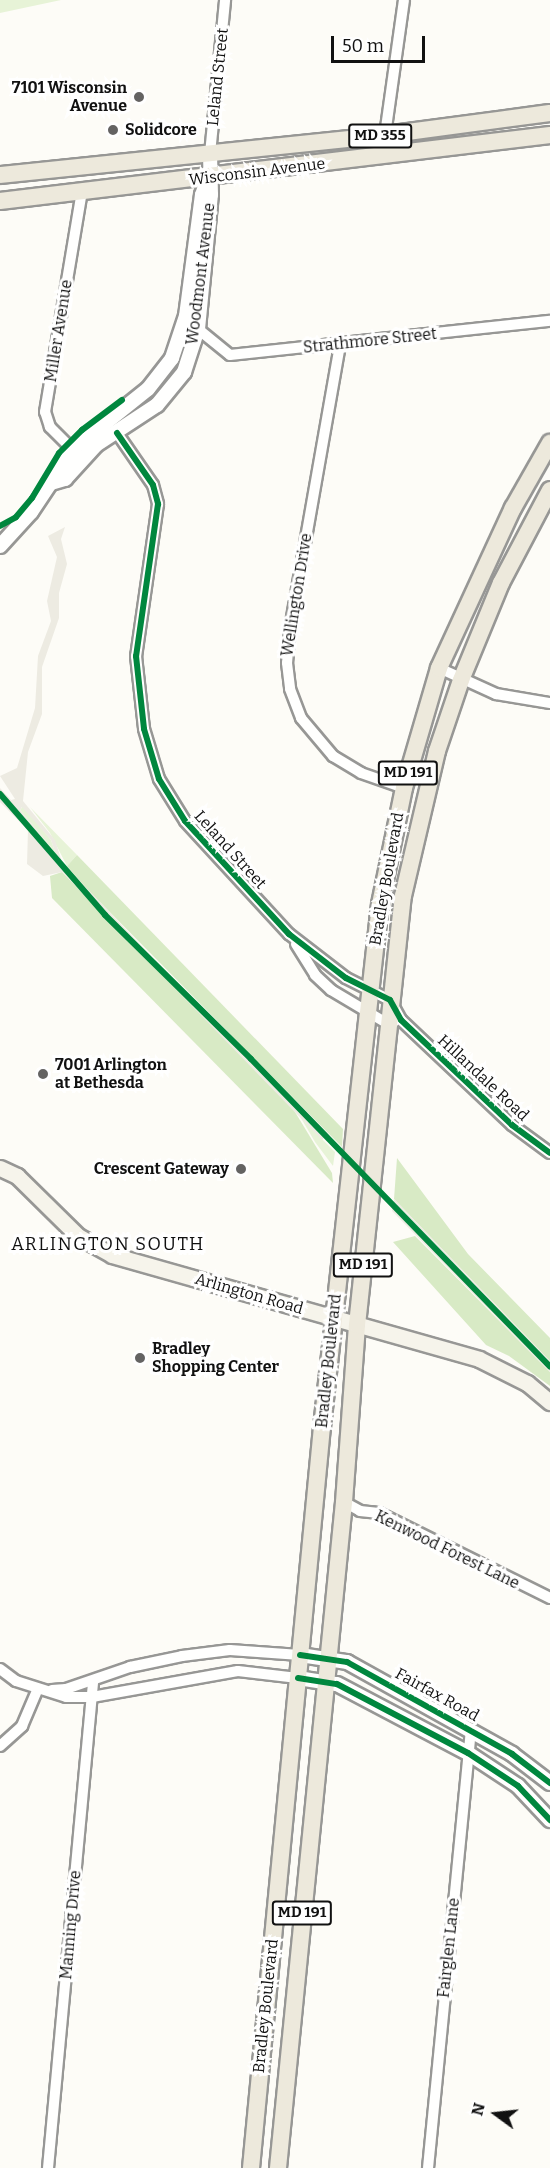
<!DOCTYPE html>
<style>
body{margin:0}
#map{position:relative;width:550px;height:2168px;overflow:hidden;background:#fdfcf7;font-family:Bitter,serif}
div>[style]{position:absolute}
[style*='--x']{left:calc(var(--x)*1px);top:calc(var(--y)*1px);width:calc(var(--w)*1px);rotate:calc(var(--a)*1deg)}
.green>*{inset:0;background:#e7f3d7}
.forest>*{inset:0;background:#d8eac5}
.plaza>*{inset:0;background:#edebe2}
.roads{filter:drop-shadow(2px 0 #979795) drop-shadow(-2px 0 #979795) drop-shadow(0 2px #979795) drop-shadow(0 -2px #979795)}
.minor>*{height:10px;margin:-5px;padding:0 5px;transform-origin:5px;border-radius:5px;background:#fffffe}
.tertiary>*{height:14px;margin:-7px;padding:0 7px;transform-origin:7px;border-radius:7px;background:#fffffe}
.secondary>*{height:15px;margin:-7.5px;padding:0 7.5px;transform-origin:7.5px;border-radius:7.5px;background:#f6f4eb}
.primary>*{height:16px;margin:-8px;padding:0 8px;transform-origin:8px;border-radius:8px;background:#ede9dc}
.cycleway>*{height:6px;margin:-3px;padding:0 3px;transform-origin:3px;border-radius:3px;background:#00873e}
.dots>*{width:16px;height:16px;translate:-50% -50%;box-sizing:border-box;border:3px solid #fff;border-radius:50%}
span{translate:-50% -50%;white-space:nowrap;text-align:center;line-height:1.15;-webkit-text-stroke:6px #fff;paint-order:stroke}
.shield-label span{padding:2px 4px;background:#fff;border:2px solid;border-radius:4px;-webkit-text-stroke-width:0}
.shield-label{font-size:15px;color:#111;font-weight:700}
.street-label{font-size:16px;color:#111}
.poi-label{font-size:16px;color:#111;font-weight:700}
.right{translate:-100% -50%;text-align:right}
.left{translate:0 -50%;text-align:left}
.neighbourhood-label{font-size:18px;color:#111;letter-spacing:1.5px}
.north{position:absolute;left:466px;top:2084px;width:60px;height:60px;-webkit-text-stroke:4px #fff;paint-order:stroke;rotate:285deg;font-size:16px;font-weight:700;line-height:24px;text-align:center;color:#111}
.north::after{content:'';display:block;margin:auto;width:21px;height:27px;background:#111;clip-path:polygon(50% 0,100% 100%,50% 72%,0 100%)}
.scale{position:absolute;left:331px;top:36px;width:94px;height:27px;box-sizing:border-box;border:3px solid #111;border-top:0;padding-left:8px;font-size:18px;line-height:21px;white-space:nowrap;color:#111;-webkit-text-stroke:4px #fff;paint-order:stroke}
</style>
<div id="map">
<div class="green">
<div style="clip-path:polygon(0 0,61px 0,0 13px)"></div>
<div style="clip-path:polygon(23px 806px,51px 840px,55px 852px,20px 810px)"></div>
<div style="clip-path:polygon(30px 807px,77px 855px,67px 866px,50px 833px)"></div>
<div style="clip-path:polygon(301px 1118px,335px 1152px,333px 1166px,315px 1142px)"></div>
</div>
<div class="forest">
<div style="clip-path:polygon(77px 855px,343px 1129px,342px 1147px,86px 888px,67px 866px)"></div>
<div style="clip-path:polygon(62px 872px,292px 1107px,332px 1173px,333px 1183px,52px 898px,50px 876px)"></div>
<div style="clip-path:polygon(397px 1158px,468px 1254px,550px 1338px,550px 1361px,394px 1199px)"></div>
<div style="clip-path:polygon(415px 1236px,550px 1372px,550px 1386px,509px 1356px,486px 1345px,393px 1242px)"></div>
</div>
<div class="plaza">
<div style="clip-path:polygon(evenodd,65px 527px,61px 539px,67px 564px,59px 593px,59px 618px,42px 667px,42px 714px,28px 752px,23px 801px,55px 840px,62px 862px,185px 992px,328px 1133px,322px 1140px,62px 872px,43px 876px,27px 864px,28px 830px,0 802px,0 788px,11px 800px,15px 799px,0 776px,17px 768px,35px 708px,38px 656px,51px 621px,47px 601px,57px 557px,48px 536px,65px 527px,22px 807px,51px 840px,55px 852px,20px 810px,22px 807px)"></div>
<div style="clip-path:polygon(394px 1199px,550px 1361px,550px 1372px,392px 1211px)"></div>
</div>
<div class="roads">
<div class="minor">
<div style="--x:385;--y:135;--w:136;--a:-82"></div>
<div style="--x:210;--y:154;--w:155;--a:-84.4"></div>
<div style="--x:198;--y:329;--w:41;--a:39.1"></div>
<div style="--x:230;--y:355;--w:322;--a:-6.1"></div>
<div style="--x:340;--y:345;--w:288;--a:100"></div>
<div style="--x:290;--y:629;--w:34;--a:95"></div>
<div style="--x:287;--y:663;--w:26;--a:83"></div>
<div style="--x:290;--y:689;--w:31;--a:69"></div>
<div style="--x:301;--y:718;--w:50;--a:49.9"></div>
<div style="--x:333;--y:756;--w:33;--a:31"></div>
<div style="--x:361;--y:773;--w:46;--a:19.2"></div>
<div style="--x:117;--y:433;--w:63;--a:55.3"></div>
<div style="--x:153;--y:485;--w:20;--a:75"></div>
<div style="--x:158;--y:504;--w:154;--a:98.2"></div>
<div style="--x:136;--y:656;--w:73;--a:83.7"></div>
<div style="--x:144;--y:729;--w:52;--a:73.3"></div>
<div style="--x:159;--y:779;--w:49;--a:58.2"></div>
<div style="--x:185;--y:821;--w:154;--a:47.4"></div>
<div style="--x:289;--y:934;--w:72;--a:37.7"></div>
<div style="--x:346;--y:978;--w:49;--a:26.6"></div>
<div style="--x:390;--y:1000;--w:23;--a:61"></div>
<div style="--x:401;--y:1020;--w:153;--a:43.4"></div>
<div style="--x:512;--y:1125;--w:47;--a:36.4"></div>
<div style="--x:78;--y:455;--w:40;--a:-135"></div>
<div style="--x:50;--y:427;--w:16;--a:-108"></div>
<div style="--x:45;--y:412;--w:223;--a:-80.5"></div>
<div style="--x:439;--y:668;--w:63;--a:24.5"></div>
<div style="--x:496;--y:694;--w:55;--a:9.5"></div>
<div style="--x:296;--y:944;--w:36;--a:58"></div>
<div style="--x:315;--y:975;--w:22;--a:43"></div>
<div style="--x:331;--y:990;--w:66;--a:30.8"></div>
<div style="--x:388;--y:1024;--w:6;--a:-18"></div>
<div style="--x:344;--y:1502;--w:18;--a:29"></div>
<div style="--x:360;--y:1511;--w:19;--a:6"></div>
<div style="--x:379;--y:1513;--w:191;--a:26.4"></div>
<div style="--x:0;--y:1669;--w:20;--a:37"></div>
<div style="--x:16;--y:1681;--w:52;--a:17.7"></div>
<div style="--x:66;--y:1697;--w:26;--a:0"></div>
<div style="--x:92;--y:1697;--w:148;--a:-10.1"></div>
<div style="--x:238;--y:1671;--w:60;--a:6.7"></div>
<div style="--x:52;--y:1690;--w:14;--a:-4"></div>
<div style="--x:66;--y:1689;--w:68;--a:-19"></div>
<div style="--x:130;--y:1667;--w:53;--a:-11.9"></div>
<div style="--x:182;--y:1656;--w:48;--a:-7.1"></div>
<div style="--x:230;--y:1650;--w:70;--a:4.1"></div>
<div style="--x:0;--y:1746;--w:30;--a:-42"></div>
<div style="--x:22;--y:1726;--w:39;--a:-67"></div>
<div style="--x:48;--y:2168;--w:488;--a:-84.7"></div>
<div style="--x:428;--y:2168;--w:441;--a:-84.4"></div>
</div>
<div class="tertiary">
<div style="--x:51;--y:483;--w:15;--a:-16"></div>
<div style="--x:65;--y:479;--w:46;--a:-47.6"></div>
<div style="--x:96;--y:445;--w:73;--a:-33.3"></div>
<div style="--x:157;--y:405;--w:43;--a:-50.7"></div>
<div style="--x:184;--y:372;--w:45;--a:-72"></div>
<div style="--x:198;--y:329;--w:135;--a:-84.5"></div>
<div style="--x:211;--y:195;--w:41;--a:-91.4"></div>
<div style="--x:0;--y:546;--w:46;--a:-47.6"></div>
<div style="--x:31;--y:512;--w:76;--a:-56.3"></div>
<div style="--x:73;--y:449;--w:96;--a:-38.7"></div>
<div style="--x:148;--y:389;--w:39;--a:-52"></div>
<div style="--x:172;--y:358;--w:44;--a:-71.6"></div>
<div style="--x:186;--y:316;--w:122;--a:-82.5"></div>
<div style="--x:202;--y:195;--w:18;--a:-71"></div>
<div style="--x:300;--y:1655;--w:48;--a:8.5"></div>
<div style="--x:347;--y:1662;--w:189;--a:29.1"></div>
<div style="--x:512;--y:1754;--w:48;--a:37.3"></div>
<div style="--x:298;--y:1678;--w:39;--a:9"></div>
<div style="--x:337;--y:1684;--w:148;--a:27.8"></div>
<div style="--x:468;--y:1753;--w:60;--a:33.4"></div>
<div style="--x:518;--y:1786;--w:47;--a:46.7"></div>
</div>
<div class="secondary">
<div style="--x:0;--y:1168;--w:19;--a:25"></div>
<div style="--x:17;--y:1176;--w:86;--a:44.5"></div>
<div style="--x:78;--y:1236;--w:39;--a:29"></div>
<div style="--x:112;--y:1255;--w:381;--a:15.8"></div>
<div style="--x:479;--y:1359;--w:54;--a:26.6"></div>
<div style="--x:527;--y:1383;--w:30;--a:40"></div>
</div>
<div class="primary">
<div style="--x:0;--y:175;--w:387;--a:-5.9"></div>
<div style="--x:385;--y:135;--w:166;--a:-7.6"></div>
<div style="--x:0;--y:201;--w:554;--a:-6.84"></div>
<div style="--x:251;--y:2168;--w:744;--a:-84.53"></div>
<div style="--x:322;--y:1427;--w:526;--a:-83.67"></div>
<div style="--x:380;--y:904;--w:118;--a:-78.3"></div>
<div style="--x:404;--y:788;--w:125;--a:-73.7"></div>
<div style="--x:439;--y:668;--w:176;--a:-65.2"></div>
<div style="--x:513;--y:508;--w:75;--a:-60.4"></div>
<div style="--x:278;--y:2168;--w:669;--a:-84.34"></div>
<div style="--x:344;--y:1502;--w:177;--a:-85.8"></div>
<div style="--x:357;--y:1325;--w:431;--a:-83.9"></div>
<div style="--x:403;--y:896;--w:149;--a:-76.8"></div>
<div style="--x:437;--y:751;--w:75;--a:-71.3"></div>
<div style="--x:461;--y:680;--w:105;--a:-67.6"></div>
<div style="--x:501;--y:583;--w:105;--a:-62.2"></div>
</div>
</div>
<div class="cycleway">
<div style="--x:117;--y:433;--w:63;--a:55.3"></div>
<div style="--x:153;--y:485;--w:20;--a:75"></div>
<div style="--x:158;--y:504;--w:154;--a:98.2"></div>
<div style="--x:136;--y:656;--w:73;--a:83.7"></div>
<div style="--x:144;--y:729;--w:52;--a:73.3"></div>
<div style="--x:159;--y:779;--w:49;--a:58.2"></div>
<div style="--x:185;--y:821;--w:154;--a:47.4"></div>
<div style="--x:289;--y:934;--w:72;--a:37.7"></div>
<div style="--x:346;--y:978;--w:49;--a:26.6"></div>
<div style="--x:390;--y:1000;--w:23;--a:61"></div>
<div style="--x:401;--y:1020;--w:153;--a:43.4"></div>
<div style="--x:512;--y:1125;--w:47;--a:36.4"></div>
<div style="--x:0;--y:526;--w:18;--a:-29"></div>
<div style="--x:16;--y:517;--w:25;--a:-50"></div>
<div style="--x:32;--y:498;--w:52;--a:-59"></div>
<div style="--x:59;--y:453;--w:33;--a:-45"></div>
<div style="--x:82;--y:430;--w:50;--a:-36.9"></div>
<div style="--x:0;--y:794;--w:160;--a:49"></div>
<div style="--x:105;--y:915;--w:205;--a:44.6"></div>
<div style="--x:251;--y:1059;--w:429;--a:45.8"></div>
<div style="--x:300;--y:1655;--w:48;--a:8.5"></div>
<div style="--x:347;--y:1662;--w:189;--a:29.1"></div>
<div style="--x:512;--y:1754;--w:48;--a:37.3"></div>
<div style="--x:298;--y:1678;--w:39;--a:9"></div>
<div style="--x:337;--y:1684;--w:148;--a:27.8"></div>
<div style="--x:468;--y:1753;--w:60;--a:33.4"></div>
<div style="--x:518;--y:1786;--w:47;--a:46.7"></div>
</div>
<div class="dots">
<div style="left:139px;top:97px;background:#646362"></div>
<div style="left:113px;top:130px;background:#646362"></div>
<div style="left:43px;top:1074px;background:#646362"></div>
<div style="left:241px;top:1169px;background:#646362"></div>
<div style="left:140px;top:1358px;background:#646362"></div>
</div>
<div class="shield-label">
<span style="left:380px;top:136px">MD 355</span>
<span style="left:408px;top:773px">MD 191</span>
<span style="left:363px;top:1265px">MD 191</span>
<span style="left:302px;top:1913px">MD 191</span>
</div>
<div class="street-label">
<span style="left:218px;top:77px;rotate:-84deg">Leland Street</span>
<span style="left:257px;top:172px;rotate:-7deg">Wisconsin Avenue</span>
<span style="left:201px;top:274px;rotate:-83deg">Woodmont Avenue</span>
<span style="left:59px;top:331px;rotate:-81deg">Miller Avenue</span>
<span style="left:370px;top:341px;rotate:-6deg">Strathmore Street</span>
<span style="left:297px;top:595px;rotate:-81deg">Wellington Drive</span>
<span style="left:230px;top:850px;rotate:48deg">Leland Street</span>
<span style="left:387px;top:879px;rotate:-80deg">Bradley Boulevard</span>
<span style="left:483px;top:1078px;rotate:43deg">Hillandale Road</span>
<span style="left:249px;top:1294px;rotate:16deg">Arlington Road</span>
<span style="left:329px;top:1361px;rotate:-84deg">Bradley Boulevard</span>
<span style="left:447px;top:1550px;rotate:26deg">Kenwood Forest Lane</span>
<span style="left:437px;top:1695px;rotate:29deg">Fairfax Road</span>
<span style="left:71px;top:1925px;rotate:-85deg">Manning Drive</span>
<span style="left:449px;top:1948px;rotate:-84deg">Fairglen Lane</span>
<span style="left:266px;top:2006px;rotate:-84deg">Bradley Boulevard</span>
</div>
<div class="poi-label">
<span class="right" style="left:127px;top:97px">7101 Wisconsin<br>Avenue</span>
<span class="left" style="left:125px;top:130px">Solidcore</span>
<span class="left" style="left:55px;top:1074px">7001 Arlington<br>at Bethesda</span>
<span class="right" style="left:229px;top:1169px">Crescent Gateway</span>
<span class="left" style="left:152px;top:1358px">Bradley<br>Shopping Center</span>
</div>
<div class="neighbourhood-label">
<span style="left:108px;top:1244px">ARLINGTON SOUTH</span>
</div>
<div class="north">N</div>
<div class="scale">50 m</div>
</div>
